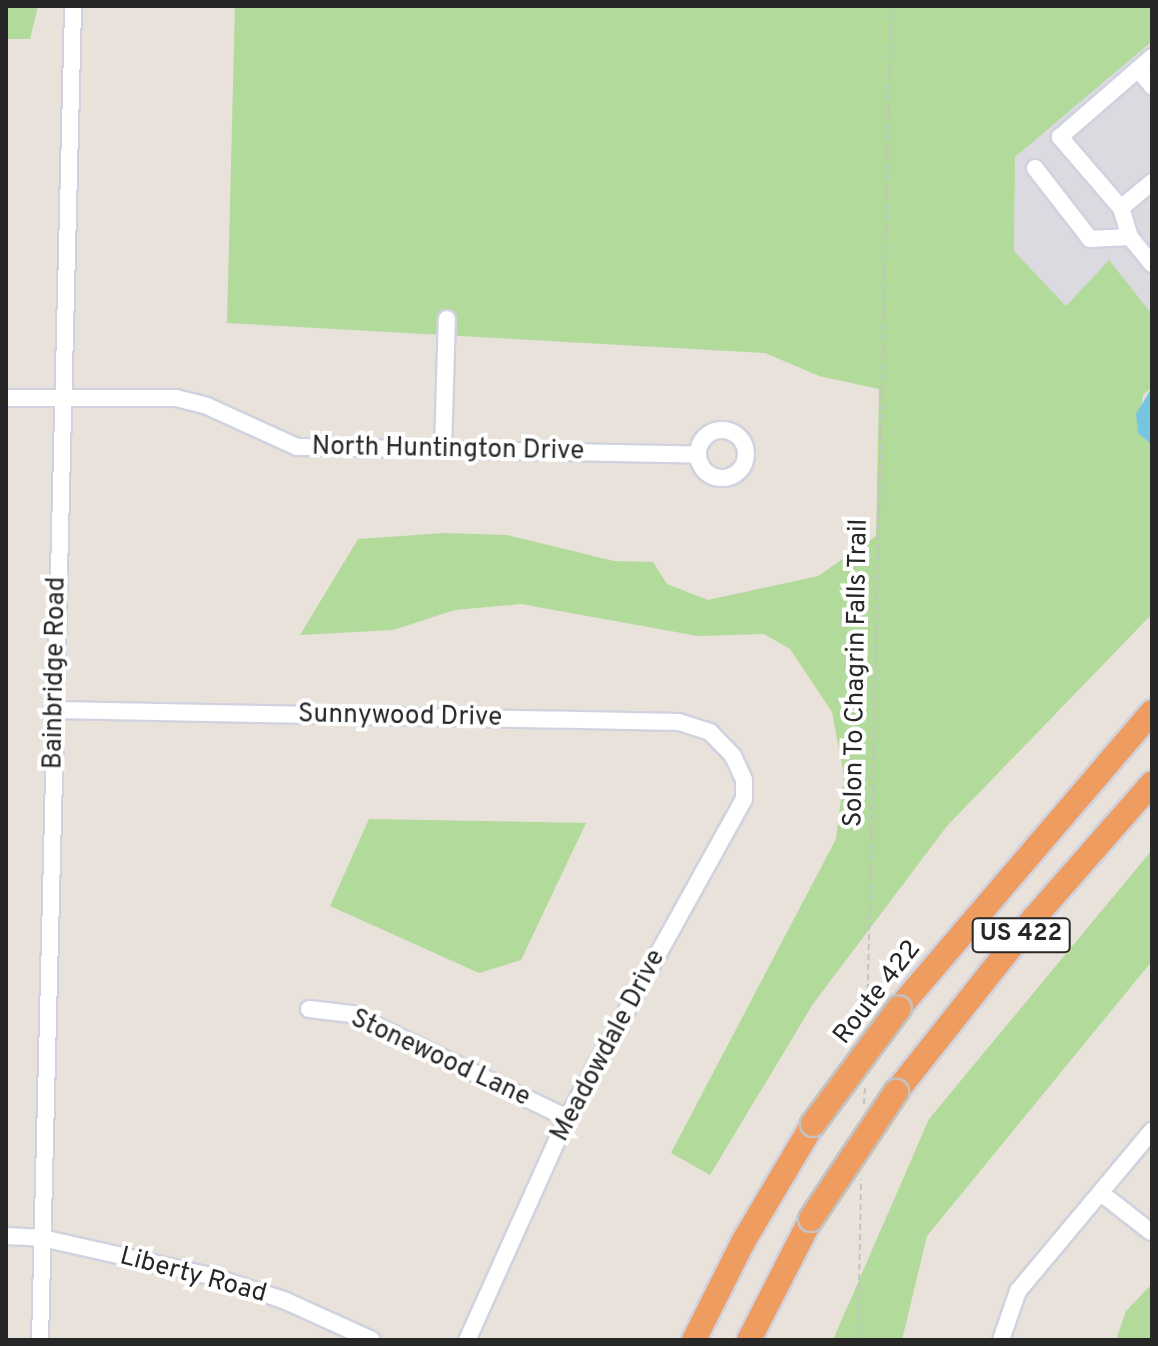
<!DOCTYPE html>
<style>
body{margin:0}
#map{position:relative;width:1158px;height:1346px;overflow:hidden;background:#e9e2da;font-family:Overpass,sans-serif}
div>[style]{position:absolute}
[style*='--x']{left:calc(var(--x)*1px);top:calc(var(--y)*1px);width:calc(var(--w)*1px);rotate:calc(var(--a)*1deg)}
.industrial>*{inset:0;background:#dcdae1}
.green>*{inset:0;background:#b1da9b}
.water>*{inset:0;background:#76c6e2}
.path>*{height:2px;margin-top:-1px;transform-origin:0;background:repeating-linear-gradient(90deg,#c3c3c3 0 6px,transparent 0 10px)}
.roads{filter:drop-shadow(2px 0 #d0d3df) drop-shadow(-2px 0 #d0d3df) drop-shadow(0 2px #d0d3df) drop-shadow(0 -2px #d0d3df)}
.minor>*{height:16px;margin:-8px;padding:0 8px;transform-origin:8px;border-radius:8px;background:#fff}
.minor>.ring{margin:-8px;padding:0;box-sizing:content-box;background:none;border:16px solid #fff;border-radius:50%}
.highway>*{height:24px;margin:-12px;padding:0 12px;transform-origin:12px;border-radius:12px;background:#ee9c60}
.bridges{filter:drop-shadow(2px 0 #c3c3c3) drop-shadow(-2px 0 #c3c3c3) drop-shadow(0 2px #c3c3c3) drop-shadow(0 -2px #c3c3c3)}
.highway-bridge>*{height:24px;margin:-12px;padding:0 12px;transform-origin:12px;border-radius:12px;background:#ee9c60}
span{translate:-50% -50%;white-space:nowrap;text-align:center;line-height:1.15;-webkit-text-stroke:8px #fff;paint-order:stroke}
.shield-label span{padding:2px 6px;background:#fff;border:2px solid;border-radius:6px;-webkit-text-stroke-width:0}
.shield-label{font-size:24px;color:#272727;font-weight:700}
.street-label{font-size:26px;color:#272727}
.frame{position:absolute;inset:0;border:8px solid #272727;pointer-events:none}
</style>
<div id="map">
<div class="industrial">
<div style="clip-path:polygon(1152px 6px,1152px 314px,1109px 260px,1066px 306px,1014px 251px,1016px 103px)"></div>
</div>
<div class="green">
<div style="clip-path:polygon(38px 6px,30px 39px,6px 39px,6px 8px)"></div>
<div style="clip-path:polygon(235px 6px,1152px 6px,1152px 41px,1015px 157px,1014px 251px,1066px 306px,1109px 260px,1152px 314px,1152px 387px,1143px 395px,1138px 433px,1152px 445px,1152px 614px,947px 826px,813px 1004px,710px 1175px,671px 1153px,836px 839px,844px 776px,832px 712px,790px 649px,764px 634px,698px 636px,521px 604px,455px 610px,393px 630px,300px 635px,358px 539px,445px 533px,507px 535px,614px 561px,653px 562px,667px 584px,708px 600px,818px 576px,876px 536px,879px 389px,819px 376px,765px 353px,227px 323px)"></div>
<div style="clip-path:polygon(369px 819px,586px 823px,521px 960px,479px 973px,330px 906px)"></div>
<div style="clip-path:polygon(1152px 850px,1152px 961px,927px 1236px,902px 1340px,833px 1340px,929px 1119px)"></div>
<div style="clip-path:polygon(1152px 1284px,1152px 1338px,1116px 1340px,1126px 1311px)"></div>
</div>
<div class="water">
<div style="clip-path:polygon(1152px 387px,1152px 445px,1138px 433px,1136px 414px)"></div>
</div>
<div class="path">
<div style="--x:867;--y:1020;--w:1014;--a:-88.64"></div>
<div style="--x:864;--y:1104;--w:17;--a:-87"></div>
<div style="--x:858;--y:1340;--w:161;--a:-88.9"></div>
</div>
<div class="roads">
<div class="minor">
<div style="--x:1138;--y:69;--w:22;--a:51"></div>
<div style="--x:1035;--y:168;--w:90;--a:52.2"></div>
<div style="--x:1090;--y:239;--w:40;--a:-2.9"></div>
<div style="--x:1130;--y:237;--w:35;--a:51"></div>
<div style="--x:1121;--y:208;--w:94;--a:-130.7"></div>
<div style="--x:1060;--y:137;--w:122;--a:-41"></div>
<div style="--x:1130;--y:237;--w:30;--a:-107"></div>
<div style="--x:1121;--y:208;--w:40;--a:-40"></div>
<div style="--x:6;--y:398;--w:170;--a:0"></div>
<div style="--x:176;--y:398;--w:32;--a:14"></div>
<div style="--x:207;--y:406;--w:99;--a:24.5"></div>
<div style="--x:297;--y:447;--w:401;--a:1.1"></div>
<div class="ring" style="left:698px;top:430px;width:32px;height:32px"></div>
<div style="--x:443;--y:450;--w:131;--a:-88.3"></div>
<div style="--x:55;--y:710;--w:624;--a:1.1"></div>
<div style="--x:679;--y:722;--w:33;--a:18"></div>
<div style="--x:710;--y:732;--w:33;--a:46"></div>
<div style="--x:733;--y:756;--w:26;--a:65"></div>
<div style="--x:744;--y:780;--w:19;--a:90"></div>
<div style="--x:744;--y:799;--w:365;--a:119"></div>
<div style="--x:567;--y:1118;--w:243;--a:114.2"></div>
<div style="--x:309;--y:1009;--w:43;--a:6.6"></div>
<div style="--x:352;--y:1014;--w:239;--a:25.8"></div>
<div style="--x:1101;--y:1193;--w:63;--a:38"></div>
<div style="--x:6;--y:1236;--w:36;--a:3"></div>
<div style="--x:42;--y:1238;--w:173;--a:12.7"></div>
<div style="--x:211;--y:1276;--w:79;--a:18.4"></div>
<div style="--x:286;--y:1301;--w:94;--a:24.4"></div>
<div style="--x:40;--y:1340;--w:1334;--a:-88.58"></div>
<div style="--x:1001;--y:1340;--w:52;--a:-70.9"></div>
<div style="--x:1018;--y:1291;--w:209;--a:-50.1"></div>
</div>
<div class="highway">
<div style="--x:899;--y:1008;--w:389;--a:-49.5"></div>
<div style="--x:896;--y:1092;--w:222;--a:-51.6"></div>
<div style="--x:1034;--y:918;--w:179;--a:-48.8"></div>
<div style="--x:694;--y:1340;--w:110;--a:-63.4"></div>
<div style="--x:743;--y:1242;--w:137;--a:-59.3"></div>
<div style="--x:749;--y:1340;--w:136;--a:-62.9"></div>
</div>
</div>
<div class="bridges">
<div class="highway-bridge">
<div style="--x:813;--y:1124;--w:144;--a:-53.4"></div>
<div style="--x:811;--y:1219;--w:153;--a:-56.2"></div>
</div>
</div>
<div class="shield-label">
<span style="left:1021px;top:935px">US 422</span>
</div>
<div class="street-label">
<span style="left:448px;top:450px;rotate:1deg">North Huntington Drive</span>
<span style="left:56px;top:673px;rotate:-89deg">Bainbridge Road</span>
<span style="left:857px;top:673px;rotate:-89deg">Solon To Chagrin Falls Trail</span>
<span style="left:400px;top:717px;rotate:1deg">Sunnywood Drive</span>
<span style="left:878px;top:993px;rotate:-52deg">Route 422</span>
<span style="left:609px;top:1046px;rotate:-62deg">Meadowdale Drive</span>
<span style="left:440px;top:1059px;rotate:25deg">Stonewood Lane</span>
<span style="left:193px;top:1276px;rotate:15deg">Liberty Road</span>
</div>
<div class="frame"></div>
</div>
